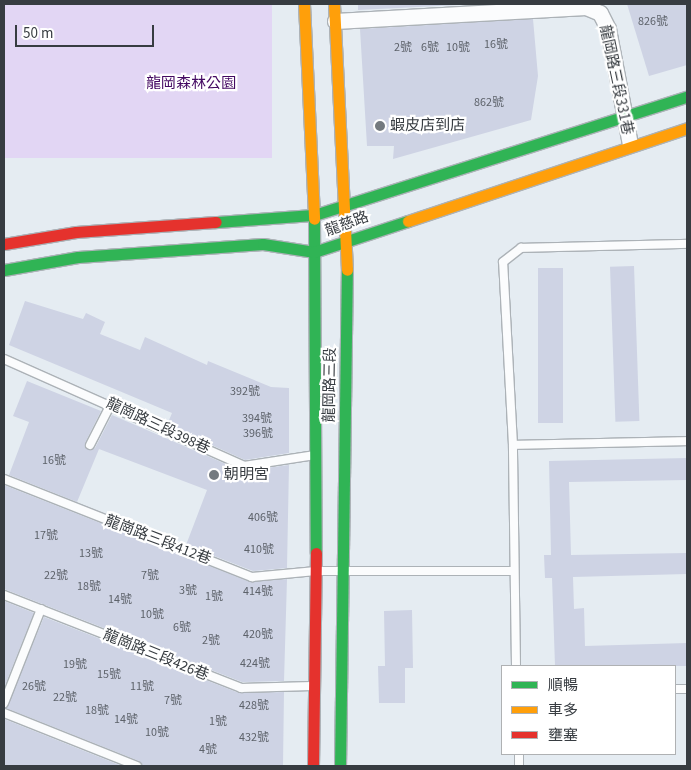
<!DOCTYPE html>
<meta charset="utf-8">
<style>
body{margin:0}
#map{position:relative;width:691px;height:770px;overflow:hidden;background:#e5ecf2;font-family:"Source Sans 3","Noto Sans TC",sans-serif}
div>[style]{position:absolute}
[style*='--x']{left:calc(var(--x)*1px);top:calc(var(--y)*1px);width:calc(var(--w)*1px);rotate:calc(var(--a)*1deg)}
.green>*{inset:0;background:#e2d6f4;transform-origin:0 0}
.building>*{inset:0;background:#ced3e4;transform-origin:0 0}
.roads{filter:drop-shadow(1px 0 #acb2b7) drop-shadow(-1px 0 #acb2b7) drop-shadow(0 1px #acb2b7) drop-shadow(0 -1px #acb2b7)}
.lane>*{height:8px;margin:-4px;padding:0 4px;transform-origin:4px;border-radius:4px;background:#fbfcfd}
.street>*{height:15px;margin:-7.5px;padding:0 7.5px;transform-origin:7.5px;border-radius:7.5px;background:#fbfcfd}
.fast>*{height:11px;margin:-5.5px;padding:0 5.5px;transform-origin:5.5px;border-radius:5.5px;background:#30b455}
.slow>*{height:11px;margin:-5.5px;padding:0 5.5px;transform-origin:5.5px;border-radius:5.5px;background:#ff9f0a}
.jam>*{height:11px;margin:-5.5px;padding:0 5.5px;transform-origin:5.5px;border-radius:5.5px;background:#e5322d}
.dots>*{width:14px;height:14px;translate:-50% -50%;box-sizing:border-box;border:2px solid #fff;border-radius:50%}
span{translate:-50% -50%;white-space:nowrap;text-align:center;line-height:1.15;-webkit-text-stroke:4.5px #fff;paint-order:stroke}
.number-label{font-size:12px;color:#5d626a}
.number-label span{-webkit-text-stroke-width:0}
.street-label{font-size:15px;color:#373c41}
.park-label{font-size:15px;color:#440962}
.poi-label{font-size:15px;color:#373c41}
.left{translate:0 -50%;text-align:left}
.frame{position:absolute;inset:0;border:5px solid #373c41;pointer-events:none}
.legend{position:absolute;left:501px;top:665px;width:175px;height:90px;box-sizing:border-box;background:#fff;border:1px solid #afb1b3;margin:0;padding:6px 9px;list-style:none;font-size:15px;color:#373c41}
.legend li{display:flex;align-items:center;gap:10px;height:25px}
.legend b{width:25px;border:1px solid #afb1b3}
.scale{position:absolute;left:15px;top:25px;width:139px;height:22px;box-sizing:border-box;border:2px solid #373c41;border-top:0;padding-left:6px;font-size:15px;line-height:18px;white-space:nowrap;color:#373c41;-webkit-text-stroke:4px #fff;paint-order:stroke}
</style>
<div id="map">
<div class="green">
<div style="left:4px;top:4px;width:268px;height:154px"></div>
</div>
<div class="building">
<div style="clip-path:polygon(358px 4px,476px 4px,358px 10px)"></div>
<div style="clip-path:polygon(627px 4px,687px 4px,687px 65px,649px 76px)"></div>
<div style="clip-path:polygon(533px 19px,538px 76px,531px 120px,393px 159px,394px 146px,367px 146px,360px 29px)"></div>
<div style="left:634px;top:266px;width:155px;height:24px;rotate:88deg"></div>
<div style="left:538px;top:268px;width:25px;height:155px"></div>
<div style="clip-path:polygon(25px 301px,83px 319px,86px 313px,105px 322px,100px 334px,140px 350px,145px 337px,207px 365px,208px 361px,271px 387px,289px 388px,289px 453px,245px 460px,167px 425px,172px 413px,9px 345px)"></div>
<div style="clip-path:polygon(27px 381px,101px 411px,85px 443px,88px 450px,95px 448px,112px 415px,242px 471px,289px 465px,287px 568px,253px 571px,186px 545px,207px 490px,99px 449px,77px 502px,9px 475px,29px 422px,13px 416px)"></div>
<div style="clip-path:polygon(687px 458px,687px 480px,569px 482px,571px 555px,687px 553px,687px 574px,573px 577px,574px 609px,584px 608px,585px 646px,687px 643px,687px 666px,555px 666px,552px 578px,545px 578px,544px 555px,551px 555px,549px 461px)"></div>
<div style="clip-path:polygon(4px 485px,250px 582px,287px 579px,284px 681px,242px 682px,4px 589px)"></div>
<div style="clip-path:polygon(4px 601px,34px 613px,4px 688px)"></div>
<div style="clip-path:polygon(412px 610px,413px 668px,405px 668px,405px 703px,379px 703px,378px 666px,385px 666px,384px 611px)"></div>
<div style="clip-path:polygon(44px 617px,239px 693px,284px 692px,283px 766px,142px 766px,139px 761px,6px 708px)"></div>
<div style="clip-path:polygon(4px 719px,122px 766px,4px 766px)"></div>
</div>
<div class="roads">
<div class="lane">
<div style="--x:4;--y:359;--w:263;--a:24"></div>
<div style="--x:244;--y:466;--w:72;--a:-8.8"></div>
<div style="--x:90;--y:445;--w:46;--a:-62.9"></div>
<div style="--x:513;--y:445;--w:183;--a:-93.1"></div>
<div style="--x:503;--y:262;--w:23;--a:-38"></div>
<div style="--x:521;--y:248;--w:166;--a:-1.4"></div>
<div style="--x:4;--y:479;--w:267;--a:21.6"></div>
<div style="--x:252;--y:577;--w:64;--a:-5.4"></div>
<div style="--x:316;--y:571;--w:196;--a:0"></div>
<div style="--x:4;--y:595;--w:255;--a:21.4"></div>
<div style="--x:241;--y:688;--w:71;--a:-1.6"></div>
<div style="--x:516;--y:666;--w:221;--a:-90.8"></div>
<div style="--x:513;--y:445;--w:174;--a:-1.3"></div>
<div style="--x:675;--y:689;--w:12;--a:0"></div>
<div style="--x:4;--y:703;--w:101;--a:-68.5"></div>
<div style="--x:4;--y:713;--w:143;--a:21.7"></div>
<div style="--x:519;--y:754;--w:12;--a:90"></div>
</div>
<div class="street">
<div style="--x:335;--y:21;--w:251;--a:-3.2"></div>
<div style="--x:586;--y:7;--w:15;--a:23"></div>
<div style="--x:600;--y:13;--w:18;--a:63"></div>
<div style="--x:608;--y:29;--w:117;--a:79.2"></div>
</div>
<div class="fast">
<div style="--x:314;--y:219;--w:334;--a:89.7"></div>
<div style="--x:216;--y:222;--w:98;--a:-4.1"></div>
<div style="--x:314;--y:215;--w:391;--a:-17.6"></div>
<div style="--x:4;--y:270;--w:75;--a:-10"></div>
<div style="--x:78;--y:257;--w:185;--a:-4"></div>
<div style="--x:263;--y:244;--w:52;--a:8.9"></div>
<div style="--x:314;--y:252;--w:99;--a:-18.3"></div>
<div style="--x:340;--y:766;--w:496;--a:-89.2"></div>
</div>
<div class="slow">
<div style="--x:304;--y:4;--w:215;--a:87.3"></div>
<div style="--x:334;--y:4;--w:266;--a:87.2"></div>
<div style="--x:408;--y:221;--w:294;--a:-18.4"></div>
</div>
<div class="jam">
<div style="--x:4;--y:244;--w:73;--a:-9.5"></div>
<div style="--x:76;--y:232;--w:140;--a:-4.1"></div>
<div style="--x:313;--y:766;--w:213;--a:-89.2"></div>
</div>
</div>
<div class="dots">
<div style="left:380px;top:126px;background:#747a7f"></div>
<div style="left:214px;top:475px;background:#747a7f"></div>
</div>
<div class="number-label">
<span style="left:653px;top:22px">826號</span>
<span style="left:496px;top:45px">16號</span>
<span style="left:403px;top:48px">2號</span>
<span style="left:430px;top:48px">6號</span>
<span style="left:458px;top:48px">10號</span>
<span style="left:489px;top:103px">862號</span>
<span style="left:245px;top:392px">392號</span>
<span style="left:257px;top:419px">394號</span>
<span style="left:258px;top:434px">396號</span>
<span style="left:54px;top:461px">16號</span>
<span style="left:263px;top:518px">406號</span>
<span style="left:46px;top:536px">17號</span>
<span style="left:259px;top:550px">410號</span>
<span style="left:91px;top:554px">13號</span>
<span style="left:56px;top:576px">22號</span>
<span style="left:150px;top:576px">7號</span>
<span style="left:89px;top:587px">18號</span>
<span style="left:188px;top:591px">3號</span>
<span style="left:258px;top:592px">414號</span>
<span style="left:214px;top:597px">1號</span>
<span style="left:120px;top:600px">14號</span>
<span style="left:152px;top:615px">10號</span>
<span style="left:182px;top:628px">6號</span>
<span style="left:258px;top:635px">420號</span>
<span style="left:211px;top:641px">2號</span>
<span style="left:255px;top:664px">424號</span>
<span style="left:75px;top:665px">19號</span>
<span style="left:109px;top:675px">15號</span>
<span style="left:34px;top:687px">26號</span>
<span style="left:142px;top:687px">11號</span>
<span style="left:65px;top:698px">22號</span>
<span style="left:173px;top:701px">7號</span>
<span style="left:254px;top:706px">428號</span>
<span style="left:97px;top:711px">18號</span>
<span style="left:126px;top:720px">14號</span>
<span style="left:218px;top:722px">1號</span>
<span style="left:157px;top:733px">10號</span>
<span style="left:254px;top:738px">432號</span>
<span style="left:208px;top:750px">4號</span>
</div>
<div class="street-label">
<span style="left:616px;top:80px;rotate:78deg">龍岡路三段331巷</span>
<span style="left:347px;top:224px;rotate:-20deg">龍慈路</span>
<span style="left:330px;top:385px;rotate:-89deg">龍岡路三段</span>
<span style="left:158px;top:426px;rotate:25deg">龍崗路三段398巷</span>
<span style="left:158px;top:540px;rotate:21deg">龍崗路三段412巷</span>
<span style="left:156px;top:655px;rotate:22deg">龍崗路三段426巷</span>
</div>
<div class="park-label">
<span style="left:191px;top:84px">龍岡森林公園</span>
</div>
<div class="poi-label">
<span class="left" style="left:390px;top:126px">蝦皮店到店</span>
<span class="left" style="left:224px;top:475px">朝明宮</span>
</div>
<div class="frame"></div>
<ul class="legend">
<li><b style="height:6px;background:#30b455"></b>順暢</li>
<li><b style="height:6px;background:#ff9f0a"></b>車多</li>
<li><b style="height:6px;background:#e5322d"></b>壅塞</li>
</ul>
<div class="scale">50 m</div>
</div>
